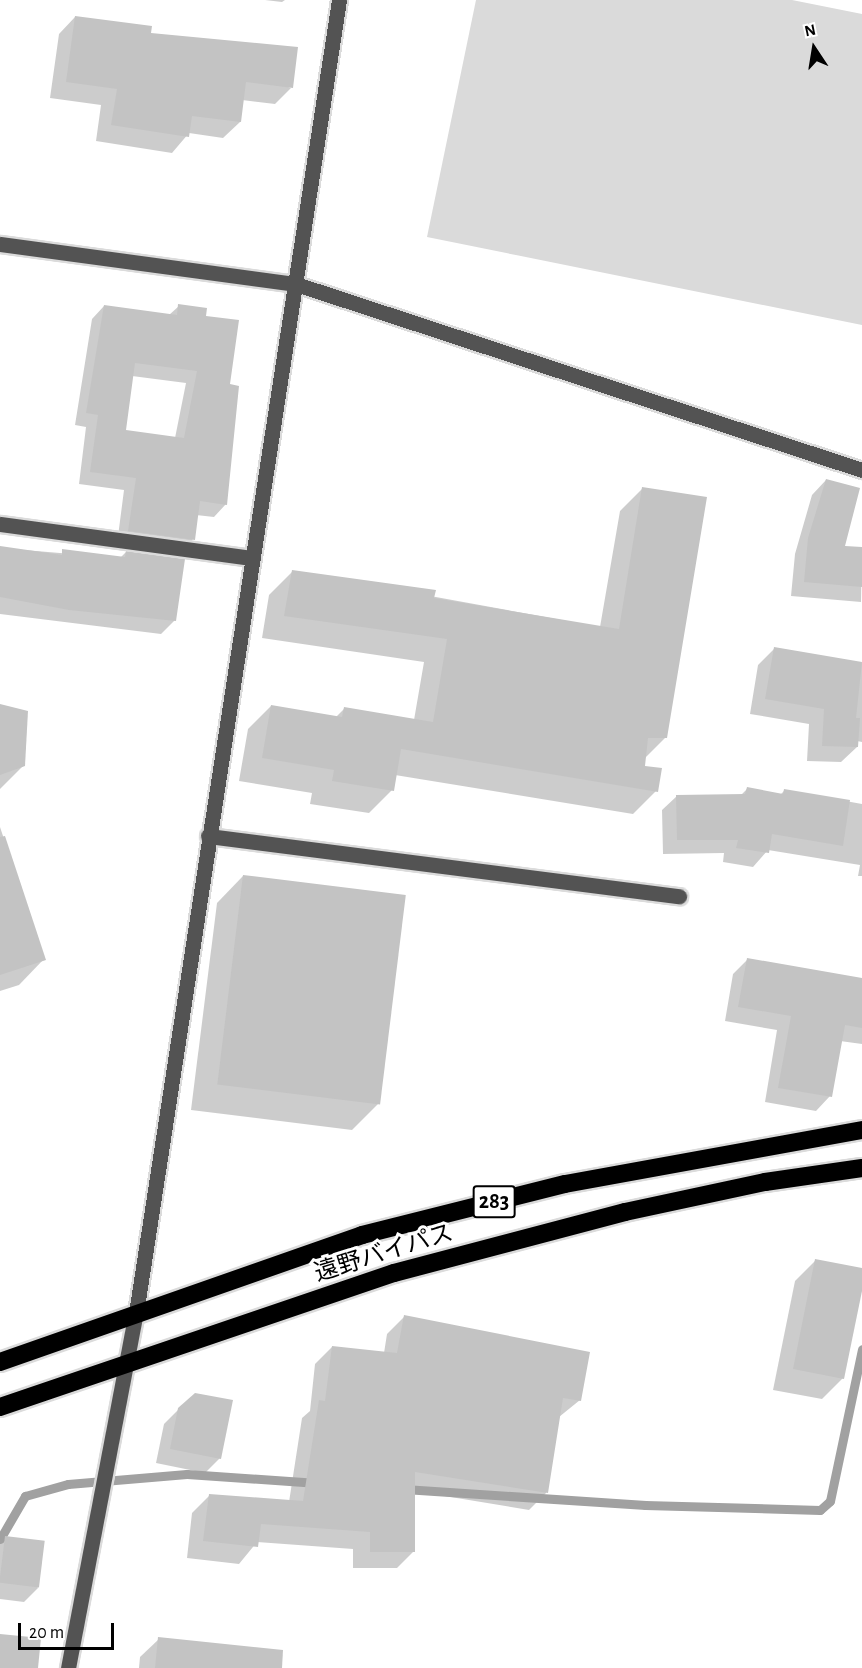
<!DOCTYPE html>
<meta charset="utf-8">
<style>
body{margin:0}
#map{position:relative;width:862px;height:1668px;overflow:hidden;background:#fff;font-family:"Alegreya Sans","Noto Sans JP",sans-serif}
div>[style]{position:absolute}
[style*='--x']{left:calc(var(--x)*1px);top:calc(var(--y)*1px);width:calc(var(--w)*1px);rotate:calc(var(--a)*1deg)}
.green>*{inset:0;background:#dadada}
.shadow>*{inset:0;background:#0003}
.stream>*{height:9px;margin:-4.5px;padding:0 4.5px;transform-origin:4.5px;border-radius:4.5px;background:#a1a1a1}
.building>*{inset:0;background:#c3c3c3;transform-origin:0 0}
.roads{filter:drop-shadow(2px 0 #dbdbdb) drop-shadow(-2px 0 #dbdbdb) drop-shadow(0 2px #dbdbdb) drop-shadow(0 -2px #dbdbdb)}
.minor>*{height:15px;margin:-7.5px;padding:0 7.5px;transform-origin:7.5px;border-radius:7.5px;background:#535353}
.highway>*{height:18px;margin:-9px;padding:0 9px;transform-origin:9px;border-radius:9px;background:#000}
span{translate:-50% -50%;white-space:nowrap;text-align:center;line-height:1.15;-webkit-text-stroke:6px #fff;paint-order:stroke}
.shield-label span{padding:2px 4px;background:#fff;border:2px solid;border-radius:4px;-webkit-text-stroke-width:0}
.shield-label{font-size:22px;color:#000;font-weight:700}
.street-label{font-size:24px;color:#000}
.north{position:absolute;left:784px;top:18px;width:60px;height:60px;-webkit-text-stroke:4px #fff;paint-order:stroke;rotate:348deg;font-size:16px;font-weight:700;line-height:24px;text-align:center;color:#000}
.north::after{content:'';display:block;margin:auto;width:21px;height:27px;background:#000;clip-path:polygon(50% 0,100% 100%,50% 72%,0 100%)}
.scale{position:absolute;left:18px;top:1623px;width:96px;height:27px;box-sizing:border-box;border:3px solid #000;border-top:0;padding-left:8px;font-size:18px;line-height:21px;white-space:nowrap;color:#000;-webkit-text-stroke:4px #fff;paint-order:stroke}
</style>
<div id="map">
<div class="green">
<div style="clip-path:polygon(476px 0,792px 0,862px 14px,862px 325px,427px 237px)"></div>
</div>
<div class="shadow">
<div style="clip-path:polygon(265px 0,285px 0,282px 2px)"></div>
<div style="clip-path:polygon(75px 17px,149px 35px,291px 88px,275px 104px,242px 100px,240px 122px,223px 138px,189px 133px,172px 153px,96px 141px,101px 105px,50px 98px,59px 34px)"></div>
<div style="clip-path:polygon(evenodd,104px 306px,169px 315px,179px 306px,204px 318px,229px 386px,226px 504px,214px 517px,196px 515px,193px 539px,181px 551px,117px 544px,124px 490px,79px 484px,86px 427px,75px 425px,92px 319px,104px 306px,132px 376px,186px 383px,175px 438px,125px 431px,132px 376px)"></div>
<div style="clip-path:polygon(826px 480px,843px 547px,862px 549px,861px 602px,791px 596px,795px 554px,812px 495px)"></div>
<div style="clip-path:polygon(643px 488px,665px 738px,645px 758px,644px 767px,656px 791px,633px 814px,395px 775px,392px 790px,369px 813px,310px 804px,312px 793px,239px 781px,248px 729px,271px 706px,336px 717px,344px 709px,414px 720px,424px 662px,262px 638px,269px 595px,293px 571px,600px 627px,620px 511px)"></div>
<div style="clip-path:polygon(0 548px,120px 558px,126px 552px,175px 620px,161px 634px,0 614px)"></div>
<div style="clip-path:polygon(774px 649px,862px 663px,862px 742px,857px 741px,857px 747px,841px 762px,807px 761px,809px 724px,750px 714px,758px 665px)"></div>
<div style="clip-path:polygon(0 705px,24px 765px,0 789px)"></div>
<div style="clip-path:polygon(747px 789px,780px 795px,785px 790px,862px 804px,862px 876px,858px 876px,860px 865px,768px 850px,753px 867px,723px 862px,724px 853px,663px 854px,662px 810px,677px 796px,740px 796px)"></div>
<div style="clip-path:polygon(0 827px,44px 959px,19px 985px,0 991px)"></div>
<div style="clip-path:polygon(243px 876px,378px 1104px,352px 1130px,191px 1110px,217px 903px)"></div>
<div style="clip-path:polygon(747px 960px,862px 980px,862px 1044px,840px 1041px,830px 1096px,816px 1111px,765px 1102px,777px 1030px,725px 1021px,733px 974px)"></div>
<div style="clip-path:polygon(816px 1260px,862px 1270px,843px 1378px,822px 1399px,773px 1390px,795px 1281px)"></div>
<div style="clip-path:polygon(404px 1317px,580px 1400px,559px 1417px,546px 1493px,529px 1510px,414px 1491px,414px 1551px,397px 1568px,353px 1568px,353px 1549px,257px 1542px,239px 1564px,187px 1558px,192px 1513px,210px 1495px,289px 1502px,302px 1418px,310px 1411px,315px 1364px,332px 1347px,384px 1353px,387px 1334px)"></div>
<div style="clip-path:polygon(179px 1409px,220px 1458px,205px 1473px,156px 1463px,164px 1424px)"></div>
<div style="clip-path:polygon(6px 1538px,38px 1588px,24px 1602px,0 1599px,0 1544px)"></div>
<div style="clip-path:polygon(159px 1639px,274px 1668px,139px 1668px,140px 1657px)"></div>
</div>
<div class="stream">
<div style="--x:404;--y:1489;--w:242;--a:3.8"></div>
<div style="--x:645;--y:1505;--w:175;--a:1.6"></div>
<div style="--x:820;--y:1510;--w:13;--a:-42"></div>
<div style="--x:830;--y:1501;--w:155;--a:-78.1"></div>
<div style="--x:0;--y:1539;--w:50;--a:-59.8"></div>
<div style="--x:25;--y:1496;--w:45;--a:-15.6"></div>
<div style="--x:68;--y:1484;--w:119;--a:-4.8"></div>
<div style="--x:187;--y:1474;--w:131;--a:3.9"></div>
</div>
<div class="building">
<div style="clip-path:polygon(75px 16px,152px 26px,151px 33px,298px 47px,293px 88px,246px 82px,241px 122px,192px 116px,189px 137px,111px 125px,117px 89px,66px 82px)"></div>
<div style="clip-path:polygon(evenodd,178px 304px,207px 308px,206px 316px,239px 320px,230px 384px,239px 386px,227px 505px,200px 501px,195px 540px,128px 531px,136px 478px,90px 472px,98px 415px,86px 413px,104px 305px,177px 315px,178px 304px,135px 363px,197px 371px,184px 438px,126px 430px,135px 363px)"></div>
<div style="clip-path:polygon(826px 479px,860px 488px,845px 546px,862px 547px,862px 587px,804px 582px,808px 538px)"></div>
<div style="clip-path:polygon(642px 487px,707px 497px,667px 738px,648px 738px,645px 766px,662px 768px,658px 792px,401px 749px,394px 791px,332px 781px,334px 770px,262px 758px,271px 705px,342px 717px,344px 707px,433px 722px,447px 639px,284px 616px,292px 570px,436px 590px,434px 598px,619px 629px)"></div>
<div style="clip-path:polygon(0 546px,62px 555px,62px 549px,125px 557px,126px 551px,185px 559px,176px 621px,69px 610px,0 597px)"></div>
<div style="clip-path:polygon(774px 647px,862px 662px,856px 718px,860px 718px,858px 747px,822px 746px,824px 709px,765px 699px)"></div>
<div style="clip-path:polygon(0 704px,28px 711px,25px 766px,0 775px)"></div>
<div style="clip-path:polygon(747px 787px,783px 794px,784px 789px,850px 800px,843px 846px,772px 834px,769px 853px,736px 848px,738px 840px,677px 840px,676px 795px,745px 794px)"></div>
<div style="clip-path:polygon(5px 836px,46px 960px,0 975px,0 837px)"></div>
<div style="left:243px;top:875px;width:164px;height:211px;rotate:7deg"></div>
<div style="clip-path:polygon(747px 958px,862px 978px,862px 1028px,845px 1025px,832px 1097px,778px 1088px,791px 1016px,738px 1007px)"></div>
<div style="clip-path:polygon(815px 1259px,862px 1268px,862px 1291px,844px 1379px,793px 1369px)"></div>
<div style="clip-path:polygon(404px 1315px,590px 1352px,581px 1401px,563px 1398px,548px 1493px,415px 1472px,415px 1552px,370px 1552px,370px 1532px,261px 1524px,258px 1547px,203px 1541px,209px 1494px,303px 1501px,319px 1400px,325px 1401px,332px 1346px,397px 1353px)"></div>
<div style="clip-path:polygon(195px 1393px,233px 1400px,221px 1459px,170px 1449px,178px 1408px)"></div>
<div style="left:5px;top:1536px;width:40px;height:47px;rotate:7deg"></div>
<div style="clip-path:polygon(0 1634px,41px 1638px,38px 1668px,0 1668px)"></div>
<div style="clip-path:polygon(158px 1637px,283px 1650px,282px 1668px,155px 1668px)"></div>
</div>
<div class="roads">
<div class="minor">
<div style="--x:0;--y:244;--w:299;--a:7.7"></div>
<div style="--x:296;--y:284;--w:596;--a:18.19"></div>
<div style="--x:0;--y:524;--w:254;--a:7.7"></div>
<div style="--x:208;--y:836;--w:475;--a:7.3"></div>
<div style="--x:68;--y:1668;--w:361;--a:-79.2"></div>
<div style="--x:136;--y:1313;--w:1329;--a:-81.21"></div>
</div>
<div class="highway">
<div style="--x:0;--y:1362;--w:384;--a:-19.3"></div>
<div style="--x:362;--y:1235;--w:209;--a:-14.1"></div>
<div style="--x:565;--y:1184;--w:302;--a:-10.3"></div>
<div style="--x:0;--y:1407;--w:416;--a:-18.8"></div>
<div style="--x:394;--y:1273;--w:239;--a:-14.8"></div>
<div style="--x:625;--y:1212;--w:143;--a:-12.1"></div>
<div style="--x:765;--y:1182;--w:98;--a:-8.2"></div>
</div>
</div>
<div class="shield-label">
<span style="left:494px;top:1202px">283</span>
</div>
<div class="street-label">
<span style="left:384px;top:1254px;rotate:-17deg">遠野バイパス</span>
</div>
<div class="north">N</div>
<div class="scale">20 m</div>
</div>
